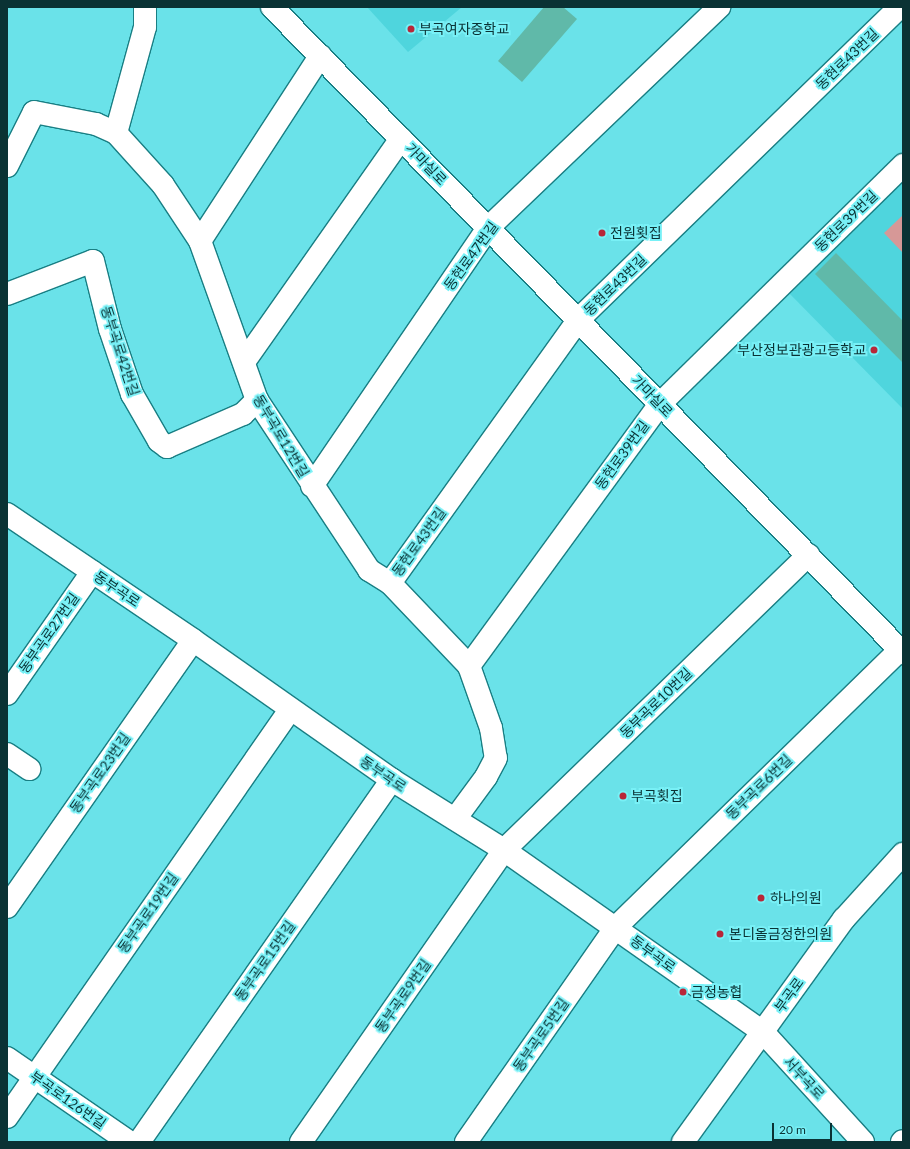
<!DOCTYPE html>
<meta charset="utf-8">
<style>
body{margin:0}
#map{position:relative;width:910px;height:1149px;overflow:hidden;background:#6ae2e9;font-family:Lato,"Noto Sans KR",sans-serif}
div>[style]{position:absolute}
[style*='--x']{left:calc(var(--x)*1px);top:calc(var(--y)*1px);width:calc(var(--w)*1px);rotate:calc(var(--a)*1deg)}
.built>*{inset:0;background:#4fd5dd}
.green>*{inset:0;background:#d69897}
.building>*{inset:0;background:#60b9a9}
.roads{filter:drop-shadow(1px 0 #197f84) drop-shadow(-1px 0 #197f84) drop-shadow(0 1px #197f84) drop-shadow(0 -1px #197f84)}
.street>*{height:22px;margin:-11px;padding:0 11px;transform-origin:11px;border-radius:11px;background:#fff}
.secondary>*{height:22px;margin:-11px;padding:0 11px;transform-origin:11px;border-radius:11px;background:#fff}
.dots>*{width:11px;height:11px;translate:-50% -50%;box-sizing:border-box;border:2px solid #78f0f6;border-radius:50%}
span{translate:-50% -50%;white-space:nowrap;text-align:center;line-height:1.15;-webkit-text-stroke:4px #78f0f6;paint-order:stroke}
.poi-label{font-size:14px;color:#0a3234}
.left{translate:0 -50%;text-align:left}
.right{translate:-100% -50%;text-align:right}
.street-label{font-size:14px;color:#0a3234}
.frame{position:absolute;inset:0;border:8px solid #0a3234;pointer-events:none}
.scale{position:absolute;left:772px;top:1123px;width:60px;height:18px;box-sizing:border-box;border:2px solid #0a3234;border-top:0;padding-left:5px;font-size:12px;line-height:14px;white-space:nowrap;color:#0a3234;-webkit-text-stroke:3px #78f0f6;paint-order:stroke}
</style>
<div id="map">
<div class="built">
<div style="clip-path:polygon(367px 7px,462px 7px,408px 52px)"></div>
<div style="clip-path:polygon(903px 181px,903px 409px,787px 291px)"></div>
</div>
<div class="green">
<div style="clip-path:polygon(903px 215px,903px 253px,884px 233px)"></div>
</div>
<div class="building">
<div style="clip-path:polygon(544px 7px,563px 7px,577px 19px,522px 82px,498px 61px)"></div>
<div style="clip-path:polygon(836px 253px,903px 321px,903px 363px,815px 274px)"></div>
</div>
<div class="roads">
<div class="street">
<div style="--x:272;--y:7;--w:903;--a:45.67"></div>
<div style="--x:116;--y:133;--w:110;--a:-74.7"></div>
<div style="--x:145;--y:27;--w:20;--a:-90"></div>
<div style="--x:7;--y:166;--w:60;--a:-63.4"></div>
<div style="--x:34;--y:112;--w:63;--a:11"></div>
<div style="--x:96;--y:124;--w:22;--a:24"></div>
<div style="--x:116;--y:133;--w:70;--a:47.9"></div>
<div style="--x:163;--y:185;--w:67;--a:56.5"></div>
<div style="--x:200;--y:241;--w:169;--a:70.3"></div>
<div style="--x:257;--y:400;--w:204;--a:56.6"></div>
<div style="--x:369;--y:570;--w:25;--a:32"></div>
<div style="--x:390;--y:583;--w:115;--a:46.4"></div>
<div style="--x:469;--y:666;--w:66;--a:70.5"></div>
<div style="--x:491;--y:728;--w:30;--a:81"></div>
<div style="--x:496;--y:758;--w:21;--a:118"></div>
<div style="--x:486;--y:777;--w:52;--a:126.4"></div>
<div style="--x:200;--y:241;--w:221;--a:-57"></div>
<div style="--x:7;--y:294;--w:92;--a:-21"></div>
<div style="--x:93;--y:261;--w:70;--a:76"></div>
<div style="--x:110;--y:329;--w:69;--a:71.3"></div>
<div style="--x:132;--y:394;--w:54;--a:60.1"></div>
<div style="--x:159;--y:441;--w:10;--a:37"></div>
<div style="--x:167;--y:447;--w:83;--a:-23.5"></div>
<div style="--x:243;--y:414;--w:20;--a:-45"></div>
<div style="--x:244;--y:362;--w:273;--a:-54.9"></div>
<div style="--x:312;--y:486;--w:312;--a:-55.7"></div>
<div style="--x:488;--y:228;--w:320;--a:-43.7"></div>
<div style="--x:7;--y:514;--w:225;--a:34.1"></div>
<div style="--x:193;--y:640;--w:243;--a:35.1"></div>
<div style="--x:392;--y:780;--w:132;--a:32"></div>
<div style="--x:504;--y:850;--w:315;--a:35.1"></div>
<div style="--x:762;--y:1031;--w:150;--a:47.7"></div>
<div style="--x:390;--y:583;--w:323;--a:-54.4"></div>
<div style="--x:578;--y:320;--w:449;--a:-44.2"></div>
<div style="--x:469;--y:666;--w:324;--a:-53.9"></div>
<div style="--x:660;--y:404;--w:341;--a:-44.5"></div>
<div style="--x:7;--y:694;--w:149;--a:-55.1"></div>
<div style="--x:7;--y:754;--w:27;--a:34"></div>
<div style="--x:7;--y:907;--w:325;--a:-55.1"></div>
<div style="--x:7;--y:1058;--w:148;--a:34.5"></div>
<div style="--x:7;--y:1117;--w:496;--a:-55.2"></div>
<div style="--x:139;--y:1142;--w:442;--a:-55.1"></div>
<div style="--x:301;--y:1142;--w:356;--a:-55.2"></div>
<div style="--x:504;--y:850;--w:424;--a:-44.1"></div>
<div style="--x:466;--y:1142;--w:262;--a:-55.1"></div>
<div style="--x:616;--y:927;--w:401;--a:-44.3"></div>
<div style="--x:902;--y:1142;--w:1;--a:-45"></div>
</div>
<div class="secondary">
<div style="--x:683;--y:1142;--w:275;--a:-54.2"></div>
<div style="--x:844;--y:919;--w:88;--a:-47.8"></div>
</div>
</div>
<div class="dots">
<div style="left:411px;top:29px;background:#b82638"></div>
<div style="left:602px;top:233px;background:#b82638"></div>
<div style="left:874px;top:350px;background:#b82638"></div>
<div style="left:623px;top:796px;background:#b82638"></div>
<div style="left:761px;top:898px;background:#b82638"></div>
<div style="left:720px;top:934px;background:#b82638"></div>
<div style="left:683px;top:992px;background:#b82638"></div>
</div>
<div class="poi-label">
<span class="left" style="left:419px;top:29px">부곡여자중학교</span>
<span class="left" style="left:610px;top:233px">전원횟집</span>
<span class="right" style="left:866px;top:350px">부산정보관광고등학교</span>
<span class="left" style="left:631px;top:796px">부곡횟집</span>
<span class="left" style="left:770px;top:898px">하나의원</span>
<span class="left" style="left:729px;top:934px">본디올금정한의원</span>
<span class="left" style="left:691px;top:992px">금정농협</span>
</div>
<div class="street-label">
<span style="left:847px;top:59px;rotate:-44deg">동현로43번길</span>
<span style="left:426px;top:164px;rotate:46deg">가마실로</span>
<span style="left:846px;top:221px;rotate:-44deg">동현로39번길</span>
<span style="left:471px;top:256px;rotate:-54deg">동현로47번길</span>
<span style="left:615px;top:285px;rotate:-44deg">동현로43번길</span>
<span style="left:120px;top:351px;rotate:72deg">동부곡로42번길</span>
<span style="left:652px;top:396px;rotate:46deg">가마실로</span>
<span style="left:281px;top:436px;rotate:59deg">동부곡로12번길</span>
<span style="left:622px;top:455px;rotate:-54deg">동현로39번길</span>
<span style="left:419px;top:542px;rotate:-54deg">동현로43번길</span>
<span style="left:117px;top:589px;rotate:34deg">동부곡로</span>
<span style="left:49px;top:633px;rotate:-55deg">동부곡로27번길</span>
<span style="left:656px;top:703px;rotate:-44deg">동부곡로10번길</span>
<span style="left:100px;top:773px;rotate:-55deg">동부곡로23번길</span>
<span style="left:383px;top:774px;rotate:34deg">동부곡로</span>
<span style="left:759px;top:787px;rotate:-44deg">동부곡로6번길</span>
<span style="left:148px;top:913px;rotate:-55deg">동부곡로19번길</span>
<span style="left:653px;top:954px;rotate:36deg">동부곡로</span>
<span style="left:265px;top:961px;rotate:-55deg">동부곡로15번길</span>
<span style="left:789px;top:995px;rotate:-54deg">부곡로</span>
<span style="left:403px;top:996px;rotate:-55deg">동부곡로9번길</span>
<span style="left:541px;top:1035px;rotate:-55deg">동부곡로5번길</span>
<span style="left:804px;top:1078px;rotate:47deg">서부곡로</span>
<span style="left:68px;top:1100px;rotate:35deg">부곡로126번길</span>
</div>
<div class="frame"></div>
<div class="scale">20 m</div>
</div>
